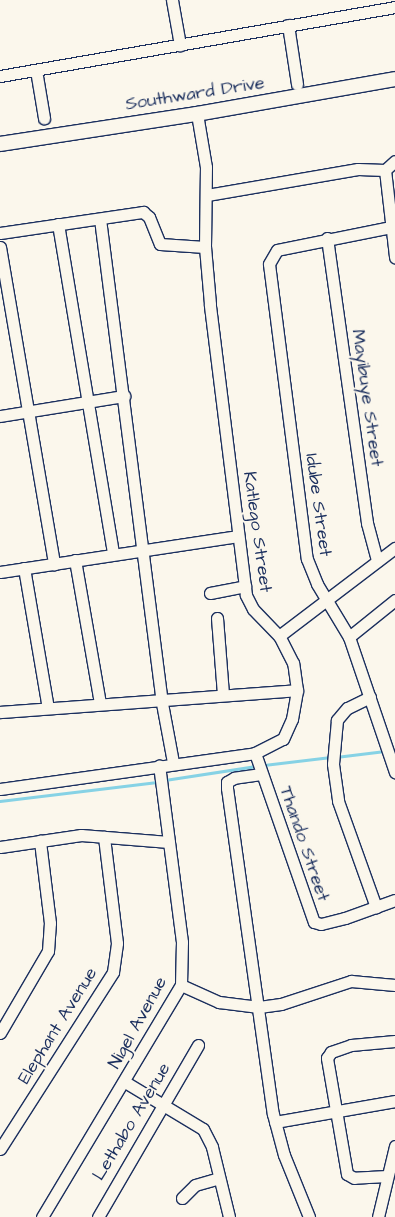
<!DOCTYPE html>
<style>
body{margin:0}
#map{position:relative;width:395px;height:1217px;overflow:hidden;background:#fbf7ec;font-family:"Architects Daughter",sans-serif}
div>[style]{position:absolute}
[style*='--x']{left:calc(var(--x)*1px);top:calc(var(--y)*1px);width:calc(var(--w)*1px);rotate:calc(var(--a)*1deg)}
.stream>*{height:2.5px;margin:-1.25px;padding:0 1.25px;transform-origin:1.25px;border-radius:1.25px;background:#86d2e5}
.roads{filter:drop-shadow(1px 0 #1b2f5e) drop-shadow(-1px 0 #1b2f5e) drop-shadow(0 1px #1b2f5e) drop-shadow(0 -1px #1b2f5e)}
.minor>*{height:11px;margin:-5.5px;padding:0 5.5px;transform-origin:5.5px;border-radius:5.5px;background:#fbf7ec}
.major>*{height:14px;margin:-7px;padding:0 7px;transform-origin:7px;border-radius:7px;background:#fbf7ec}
span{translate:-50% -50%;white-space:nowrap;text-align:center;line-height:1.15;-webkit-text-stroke:4px #fbf7ec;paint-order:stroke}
.street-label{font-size:18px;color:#1b2f5e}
</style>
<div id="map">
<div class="stream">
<div style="--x:336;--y:757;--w:49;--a:-7"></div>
<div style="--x:264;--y:765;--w:67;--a:-6.8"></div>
<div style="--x:165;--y:780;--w:92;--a:-8.7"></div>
<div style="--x:0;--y:801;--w:158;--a:-6.9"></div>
</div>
<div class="roads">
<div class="minor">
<div style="--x:172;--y:0;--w:46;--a:79.9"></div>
<div style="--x:288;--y:25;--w:60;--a:81.3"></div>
<div style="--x:36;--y:70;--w:49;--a:80.5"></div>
<div style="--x:0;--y:76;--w:401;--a:-9.9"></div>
<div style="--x:385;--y:170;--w:88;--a:83.4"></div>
<div style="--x:385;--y:170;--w:13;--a:-42"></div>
<div style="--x:207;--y:195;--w:153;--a:-9.8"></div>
<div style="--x:358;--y:169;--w:27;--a:2"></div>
<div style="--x:100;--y:219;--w:483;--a:82.7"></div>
<div style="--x:161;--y:698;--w:65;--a:79.4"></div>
<div style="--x:58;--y:224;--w:335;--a:80.5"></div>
<div style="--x:391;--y:227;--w:116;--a:168.6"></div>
<div style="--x:277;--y:250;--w:16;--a:120"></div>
<div style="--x:269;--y:264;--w:297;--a:82.7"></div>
<div style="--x:307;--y:559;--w:27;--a:68"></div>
<div style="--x:317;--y:584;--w:62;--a:58.9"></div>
<div style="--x:349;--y:637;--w:143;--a:71.2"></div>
<div style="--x:0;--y:233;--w:145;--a:-8.4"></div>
<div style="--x:143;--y:212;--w:8;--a:40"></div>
<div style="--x:149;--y:217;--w:29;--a:68"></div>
<div style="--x:160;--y:244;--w:45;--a:3.8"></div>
<div style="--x:327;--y:238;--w:288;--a:82"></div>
<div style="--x:367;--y:523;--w:39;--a:75"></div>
<div style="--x:0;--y:247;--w:322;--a:80.3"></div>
<div style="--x:0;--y:416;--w:126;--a:-9.2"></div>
<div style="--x:75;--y:560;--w:145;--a:80.1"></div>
<div style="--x:24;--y:568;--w:142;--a:80.3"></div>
<div style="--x:0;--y:572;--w:241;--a:-8.6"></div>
<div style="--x:210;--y:593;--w:36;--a:-11"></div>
<div style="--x:217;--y:618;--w:77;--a:85.5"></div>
<div style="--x:279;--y:636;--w:146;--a:-37.2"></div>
<div style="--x:349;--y:637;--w:59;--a:-38.8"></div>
<div style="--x:370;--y:697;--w:25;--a:154"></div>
<div style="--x:347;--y:708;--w:16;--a:130"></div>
<div style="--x:337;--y:720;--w:44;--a:95.2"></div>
<div style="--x:333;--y:764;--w:37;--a:82"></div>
<div style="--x:338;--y:801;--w:113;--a:70.3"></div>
<div style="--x:0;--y:712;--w:298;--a:-4.2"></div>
<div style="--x:255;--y:753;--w:179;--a:70.8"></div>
<div style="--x:314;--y:922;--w:7;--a:16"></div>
<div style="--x:321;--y:924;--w:25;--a:-14"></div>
<div style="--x:345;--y:918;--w:53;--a:-19.8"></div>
<div style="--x:261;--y:774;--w:27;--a:172"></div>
<div style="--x:234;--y:778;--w:8;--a:150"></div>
<div style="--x:227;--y:782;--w:6;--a:90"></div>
<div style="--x:227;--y:788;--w:329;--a:82"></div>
<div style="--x:273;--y:1114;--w:42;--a:75"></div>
<div style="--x:284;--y:1155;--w:67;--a:68"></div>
<div style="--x:0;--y:789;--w:258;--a:-8"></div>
<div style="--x:255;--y:753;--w:31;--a:-27"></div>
<div style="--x:283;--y:739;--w:22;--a:-66"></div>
<div style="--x:292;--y:719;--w:29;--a:-80"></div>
<div style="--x:297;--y:690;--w:27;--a:-98"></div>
<div style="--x:293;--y:663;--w:30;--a:-117"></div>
<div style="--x:279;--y:636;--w:37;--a:-134"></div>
<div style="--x:253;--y:609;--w:16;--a:-117"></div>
<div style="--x:246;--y:595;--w:293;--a:-97.1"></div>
<div style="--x:210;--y:304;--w:57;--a:-95"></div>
<div style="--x:205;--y:247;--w:80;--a:-89.3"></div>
<div style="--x:206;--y:167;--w:54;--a:-99.6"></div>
<div style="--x:0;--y:847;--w:82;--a:-8.4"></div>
<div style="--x:81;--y:835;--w:88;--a:4.5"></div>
<div style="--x:181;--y:985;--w:42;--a:24.1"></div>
<div style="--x:219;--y:1002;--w:40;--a:7.1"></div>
<div style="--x:259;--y:1007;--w:22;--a:-8"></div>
<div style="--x:281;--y:1004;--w:74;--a:-18.2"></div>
<div style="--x:351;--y:981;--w:44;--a:5.2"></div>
<div style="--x:0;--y:1033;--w:95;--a:-59.7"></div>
<div style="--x:48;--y:951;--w:28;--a:-86"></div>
<div style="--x:50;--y:923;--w:83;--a:-97"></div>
<div style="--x:125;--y:1082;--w:91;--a:31.1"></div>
<div style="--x:203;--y:1129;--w:20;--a:63"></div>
<div style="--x:212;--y:1147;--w:72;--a:76.3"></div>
<div style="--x:275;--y:1122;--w:122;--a:-9.9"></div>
<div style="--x:0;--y:1149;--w:210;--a:-57.4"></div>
<div style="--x:113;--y:972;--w:29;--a:-82"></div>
<div style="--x:117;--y:943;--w:107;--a:-97"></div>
<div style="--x:387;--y:1176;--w:33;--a:177"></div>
<div style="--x:354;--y:1178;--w:8;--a:-150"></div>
<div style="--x:347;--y:1174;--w:118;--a:-99.8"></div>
<div style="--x:327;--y:1058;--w:7;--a:-56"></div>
<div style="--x:331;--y:1052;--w:21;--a:-19"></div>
<div style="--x:351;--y:1045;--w:44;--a:-5.2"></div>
<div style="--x:182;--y:1198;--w:18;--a:-45"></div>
<div style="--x:195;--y:1185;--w:25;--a:-16"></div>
<div style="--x:42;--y:1217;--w:270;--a:-59.1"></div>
<div style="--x:181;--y:985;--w:43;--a:-88.7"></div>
<div style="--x:182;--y:942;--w:178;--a:-97.4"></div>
<div style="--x:98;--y:1217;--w:199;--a:-59.8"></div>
<div style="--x:378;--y:1217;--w:73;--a:-76.5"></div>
</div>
<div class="major">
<div style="--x:0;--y:144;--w:199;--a:-8.7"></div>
<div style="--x:197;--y:114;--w:201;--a:-10"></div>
</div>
</div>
<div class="street-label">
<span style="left:195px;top:94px;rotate:-9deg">Southward Drive</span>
<span style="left:367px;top:398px;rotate:82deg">Mayibuye Street</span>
<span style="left:318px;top:505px;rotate:82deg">Idube Street</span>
<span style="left:257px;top:532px;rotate:82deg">Katlego Street</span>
<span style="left:304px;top:844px;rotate:71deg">Thando Street</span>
<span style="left:138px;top:1023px;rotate:-61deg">Nigel Avenue</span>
<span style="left:58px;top:1026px;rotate:-58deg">Elephant Avenue</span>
<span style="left:132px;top:1122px;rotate:-59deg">Lethabo Avenue</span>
</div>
</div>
